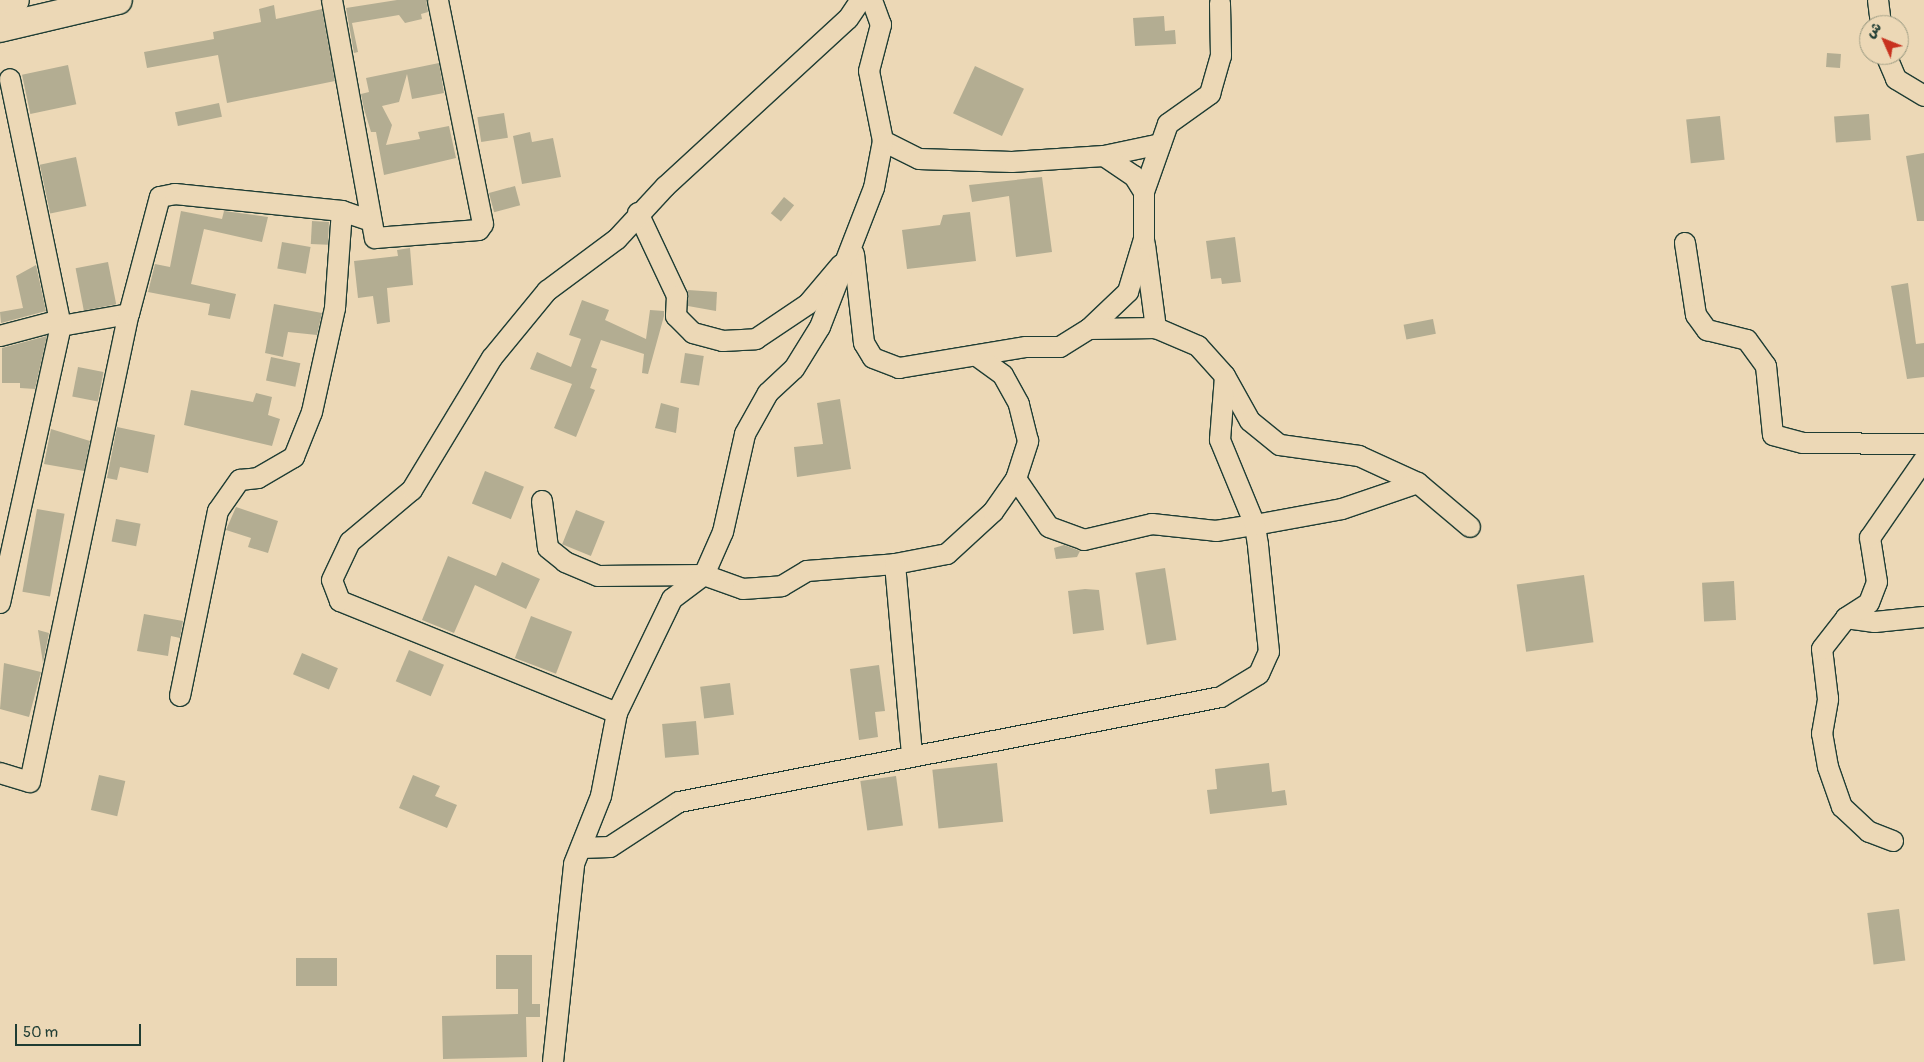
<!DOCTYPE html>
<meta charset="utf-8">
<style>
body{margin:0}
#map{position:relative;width:1924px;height:1062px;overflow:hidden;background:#ecd8b6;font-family:Pangolin,"Playpen Sans Arabic",sans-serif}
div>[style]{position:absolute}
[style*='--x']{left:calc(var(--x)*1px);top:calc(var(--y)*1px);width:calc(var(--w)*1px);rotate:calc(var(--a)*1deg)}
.building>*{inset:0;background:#b3ad92;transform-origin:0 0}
.roads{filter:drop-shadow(1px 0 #1f3d34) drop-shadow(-1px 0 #1f3d34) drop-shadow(0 1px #1f3d34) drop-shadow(0 -1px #1f3d34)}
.minor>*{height:20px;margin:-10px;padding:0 10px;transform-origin:10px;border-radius:10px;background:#ecd8b6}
.primary>*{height:28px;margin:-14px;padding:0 14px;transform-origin:14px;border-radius:14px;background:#ecd8b6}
span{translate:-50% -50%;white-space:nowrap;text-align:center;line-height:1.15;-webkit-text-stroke:4.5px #ecd8b6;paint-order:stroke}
.north{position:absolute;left:1859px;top:15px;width:50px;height:50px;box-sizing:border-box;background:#ecd8b6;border:1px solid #9a9a82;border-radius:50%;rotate:314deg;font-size:14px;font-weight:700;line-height:20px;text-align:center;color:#1f3d34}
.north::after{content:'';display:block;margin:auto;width:18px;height:22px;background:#c8321e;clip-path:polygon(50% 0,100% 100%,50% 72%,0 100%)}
.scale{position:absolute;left:15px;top:1024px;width:126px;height:22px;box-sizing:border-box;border:2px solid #1f3d34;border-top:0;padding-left:6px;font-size:15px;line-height:18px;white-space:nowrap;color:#1f3d34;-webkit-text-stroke:4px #ecd8b6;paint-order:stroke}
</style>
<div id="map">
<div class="building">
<div style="clip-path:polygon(397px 0,426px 0,428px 12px,421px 14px,422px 19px,405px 23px,399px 15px,352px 23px,358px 52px,354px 53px,346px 8px)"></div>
<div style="clip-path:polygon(274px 5px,276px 19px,322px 9px,335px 81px,227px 103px,218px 55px,147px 68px,144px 52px,214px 39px,213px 32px,261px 22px,259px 9px)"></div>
<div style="clip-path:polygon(1164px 16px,1165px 31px,1175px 30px,1176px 44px,1135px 46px,1133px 18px)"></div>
<div style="left:1827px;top:53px;width:14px;height:14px;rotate:4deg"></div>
<div style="clip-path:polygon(439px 63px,444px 93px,412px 99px,407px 74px,399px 102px,382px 106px,392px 125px,386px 145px,420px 139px,418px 132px,449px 126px,456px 158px,384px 175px,376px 132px,371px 132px,364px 109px,361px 94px,369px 92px,366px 78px)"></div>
<div style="left:68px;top:65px;width:40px;height:47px;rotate:78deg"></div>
<div style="left:975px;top:66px;width:54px;height:52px;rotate:25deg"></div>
<div style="left:219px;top:103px;width:14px;height:45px;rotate:78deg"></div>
<div style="left:504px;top:113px;width:25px;height:27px;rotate:81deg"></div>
<div style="left:1869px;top:114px;width:26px;height:35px;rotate:86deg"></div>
<div style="left:1720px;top:116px;width:44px;height:34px;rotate:84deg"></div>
<div style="clip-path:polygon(530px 132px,532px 142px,553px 138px,561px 177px,522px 184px,513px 136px)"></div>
<div style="clip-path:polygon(1924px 153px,1924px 221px,1917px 221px,1906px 156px)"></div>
<div style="left:76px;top:157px;width:50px;height:37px;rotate:78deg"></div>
<div style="clip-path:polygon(1042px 177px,1052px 252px,1016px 257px,1009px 196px,972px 202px,969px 185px)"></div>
<div style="left:515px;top:186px;width:20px;height:27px;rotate:75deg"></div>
<div style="left:784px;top:197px;width:13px;height:21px;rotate:39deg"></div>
<div style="clip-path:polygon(181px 211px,222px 219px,224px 211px,268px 217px,262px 242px,204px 229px,191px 284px,236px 294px,230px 319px,208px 315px,210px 304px,148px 292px,155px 264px,170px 267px)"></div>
<div style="clip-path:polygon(970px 212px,976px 261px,907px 269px,902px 230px,940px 225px,943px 215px)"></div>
<div style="left:312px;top:221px;width:17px;height:23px;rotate:3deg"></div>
<div style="clip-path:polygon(1235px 237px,1241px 282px,1222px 284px,1221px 278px,1211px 279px,1206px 241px)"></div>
<div style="left:282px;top:242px;width:29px;height:27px;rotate:10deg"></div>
<div style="clip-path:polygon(410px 248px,413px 285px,387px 288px,390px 322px,377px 324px,373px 296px,358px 298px,354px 261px,398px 256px,397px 250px)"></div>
<div style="left:108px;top:262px;width:43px;height:33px;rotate:79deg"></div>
<div style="clip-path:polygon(36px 265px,46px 311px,1px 323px,0 312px,23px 308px,16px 276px)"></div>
<div style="clip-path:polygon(1908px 283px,1916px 344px,1924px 343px,1924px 377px,1907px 379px,1891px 286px)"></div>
<div style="clip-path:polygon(688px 290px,717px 292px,716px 311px,688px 306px)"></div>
<div style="clip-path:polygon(582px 300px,609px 310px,605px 320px,646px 339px,650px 310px,664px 311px,664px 316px,648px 374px,642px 373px,644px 354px,601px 340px,591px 367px,597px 369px,590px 388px,595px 390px,576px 437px,554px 428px,572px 384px,530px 369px,537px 352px,571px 367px,581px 339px,569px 335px)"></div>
<div style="clip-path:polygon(274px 304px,322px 313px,317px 335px,288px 332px,283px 357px,265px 353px)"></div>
<div style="left:1433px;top:319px;width:15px;height:30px;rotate:79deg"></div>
<div style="clip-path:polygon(47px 336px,35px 389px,20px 388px,20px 383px,2px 383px,2px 348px)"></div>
<div style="left:685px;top:353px;width:19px;height:30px;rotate:9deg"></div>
<div style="left:271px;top:357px;width:30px;height:24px;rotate:12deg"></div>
<div style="left:78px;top:367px;width:26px;height:30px;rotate:11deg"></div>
<div style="clip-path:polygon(191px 390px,253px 402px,256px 393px,272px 397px,268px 415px,280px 419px,272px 446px,184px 425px)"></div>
<div style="clip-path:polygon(840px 399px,851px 469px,797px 477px,794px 447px,823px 444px,817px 403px)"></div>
<div style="clip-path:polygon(661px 403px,679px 408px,676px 433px,655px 428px)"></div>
<div style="clip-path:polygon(117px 427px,155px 435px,148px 473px,120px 467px,117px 480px,107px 478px)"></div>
<div style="clip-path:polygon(51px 429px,90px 441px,84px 471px,44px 464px)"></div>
<div style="left:485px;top:471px;width:42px;height:35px;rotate:22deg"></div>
<div style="clip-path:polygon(236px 507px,278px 521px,268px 553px,248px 547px,251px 538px,226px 530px)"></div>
<div style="left:37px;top:509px;width:28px;height:84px;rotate:10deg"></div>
<div style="left:576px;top:510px;width:31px;height:37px;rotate:22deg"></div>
<div style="left:116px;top:519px;width:25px;height:23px;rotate:11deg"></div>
<div style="clip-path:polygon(1064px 545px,1080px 551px,1077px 557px,1056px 559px,1054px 548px)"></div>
<div style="clip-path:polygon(448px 556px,496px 576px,502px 562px,540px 579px,526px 609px,475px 585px,454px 633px,422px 620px)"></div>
<div style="left:1165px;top:568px;width:73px;height:30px;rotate:81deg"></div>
<div style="left:1584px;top:575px;width:68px;height:68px;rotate:82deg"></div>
<div style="left:1734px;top:581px;width:39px;height:32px;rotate:87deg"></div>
<div style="clip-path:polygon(1085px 589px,1099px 590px,1104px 630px,1073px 634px,1068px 591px)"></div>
<div style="clip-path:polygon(144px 614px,183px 621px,180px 638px,171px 636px,168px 656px,137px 651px)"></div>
<div style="left:531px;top:616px;width:44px;height:45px;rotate:21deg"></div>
<div style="clip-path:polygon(38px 630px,49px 633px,43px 663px)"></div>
<div style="left:409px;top:650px;width:38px;height:34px;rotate:23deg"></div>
<div style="left:302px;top:653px;width:39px;height:23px;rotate:23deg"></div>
<div style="clip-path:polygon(4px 663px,41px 672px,29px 717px,0 709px)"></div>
<div style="clip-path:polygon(879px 665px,885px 711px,875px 712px,878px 737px,859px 740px,850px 669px)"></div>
<div style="left:730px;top:683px;width:32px;height:30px;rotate:83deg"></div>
<div style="left:696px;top:721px;width:34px;height:34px;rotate:85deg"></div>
<div style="left:997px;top:763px;width:59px;height:65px;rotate:84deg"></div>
<div style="clip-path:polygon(1269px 763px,1272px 792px,1285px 790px,1287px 805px,1210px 814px,1207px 790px,1217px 789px,1215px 769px)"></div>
<div style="left:99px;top:775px;width:27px;height:36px;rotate:13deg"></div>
<div style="clip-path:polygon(413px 775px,440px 786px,435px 796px,457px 805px,447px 828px,399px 808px)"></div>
<div style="left:896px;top:776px;width:50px;height:36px;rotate:82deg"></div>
<div style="left:1899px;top:909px;width:52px;height:32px;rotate:83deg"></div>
<div style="clip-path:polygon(496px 955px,532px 955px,532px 1004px,540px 1004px,540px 1017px,526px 1017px,527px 1057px,443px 1059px,442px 1016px,518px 1014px,518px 989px,496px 989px)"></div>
<div style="left:296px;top:958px;width:41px;height:28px"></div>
</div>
<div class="roads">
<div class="minor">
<div style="--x:332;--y:0;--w:242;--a:79.8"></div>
<div style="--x:375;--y:238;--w:104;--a:-4.4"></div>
<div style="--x:479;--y:230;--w:7;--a:-56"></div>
<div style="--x:483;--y:224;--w:228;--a:-101.4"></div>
<div style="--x:1878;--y:0;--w:25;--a:83"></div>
<div style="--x:1886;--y:55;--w:26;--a:67"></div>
<div style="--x:1896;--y:79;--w:33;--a:31"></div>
<div style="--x:883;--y:141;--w:40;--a:26.6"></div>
<div style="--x:919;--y:159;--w:93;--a:1.8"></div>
<div style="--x:1012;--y:162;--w:92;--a:-3.7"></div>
<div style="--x:1104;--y:156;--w:58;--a:-11.9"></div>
<div style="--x:1104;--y:156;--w:36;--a:34"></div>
<div style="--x:1134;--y:176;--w:19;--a:58"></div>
<div style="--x:638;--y:213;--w:92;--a:64.8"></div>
<div style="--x:677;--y:296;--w:20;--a:93"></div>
<div style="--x:676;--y:316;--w:24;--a:45"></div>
<div style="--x:693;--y:333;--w:31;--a:15"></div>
<div style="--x:723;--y:341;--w:33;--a:-3"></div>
<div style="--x:756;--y:339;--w:63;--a:-33.9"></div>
<div style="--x:808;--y:304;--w:51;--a:-49.8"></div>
<div style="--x:1685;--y:243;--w:73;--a:81.3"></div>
<div style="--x:1696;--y:315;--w:19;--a:54"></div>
<div style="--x:1707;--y:330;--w:41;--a:14"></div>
<div style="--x:1747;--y:340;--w:32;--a:54"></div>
<div style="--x:1766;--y:366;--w:69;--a:84.2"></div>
<div style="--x:1773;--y:435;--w:31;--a:15"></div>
<div style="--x:1803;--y:443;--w:121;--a:0.5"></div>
<div style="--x:1145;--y:245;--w:84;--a:82.5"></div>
<div style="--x:854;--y:254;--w:90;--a:83.6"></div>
<div style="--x:864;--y:343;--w:17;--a:59"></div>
<div style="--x:873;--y:358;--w:28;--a:21"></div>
<div style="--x:899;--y:368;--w:129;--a:-9.4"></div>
<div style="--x:1026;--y:347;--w:34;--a:0"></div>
<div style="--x:1060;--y:347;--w:34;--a:-32"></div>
<div style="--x:1089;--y:329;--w:54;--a:-43.5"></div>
<div style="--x:1128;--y:292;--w:55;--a:-73.2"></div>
<div style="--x:1144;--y:239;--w:47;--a:-90"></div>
<div style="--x:1144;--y:192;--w:72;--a:-70.6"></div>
<div style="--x:1168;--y:124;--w:52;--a:-35.5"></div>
<div style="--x:1210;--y:94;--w:40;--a:-74"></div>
<div style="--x:1221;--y:56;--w:53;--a:-91.1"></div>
<div style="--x:61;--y:326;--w:69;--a:-10"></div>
<div style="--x:1089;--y:329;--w:67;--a:-0.9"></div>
<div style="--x:1156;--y:328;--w:46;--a:23.2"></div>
<div style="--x:1198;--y:346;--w:40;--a:48"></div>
<div style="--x:1225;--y:376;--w:51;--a:60.9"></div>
<div style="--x:1250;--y:421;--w:38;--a:39"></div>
<div style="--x:1280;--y:445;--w:80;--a:7.9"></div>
<div style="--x:1359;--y:456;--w:65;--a:24.6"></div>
<div style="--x:1418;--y:483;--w:68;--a:40.2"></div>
<div style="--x:0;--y:336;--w:62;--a:-14.9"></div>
<div style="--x:1016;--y:479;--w:58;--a:55.5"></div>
<div style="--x:1049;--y:527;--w:37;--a:20"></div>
<div style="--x:1084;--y:540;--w:70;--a:-13.2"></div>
<div style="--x:1152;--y:524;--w:64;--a:6.2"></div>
<div style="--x:1216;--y:531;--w:39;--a:-9"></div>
<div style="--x:1255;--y:525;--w:88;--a:-10.4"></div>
<div style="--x:1342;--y:509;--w:80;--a:-18.9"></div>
<div style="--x:542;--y:501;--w:47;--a:82.7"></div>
<div style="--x:548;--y:548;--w:22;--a:39"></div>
<div style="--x:565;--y:562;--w:36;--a:23"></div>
<div style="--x:598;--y:576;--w:106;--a:-0.5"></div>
<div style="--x:704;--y:575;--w:41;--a:19.7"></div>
<div style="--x:743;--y:589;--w:39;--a:-4"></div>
<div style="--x:782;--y:586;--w:29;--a:-31"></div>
<div style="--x:807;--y:571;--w:88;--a:-4.5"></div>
<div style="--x:895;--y:564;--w:53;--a:-10.9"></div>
<div style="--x:947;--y:554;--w:62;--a:-42.4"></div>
<div style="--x:993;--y:512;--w:40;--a:-55.1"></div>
<div style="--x:1016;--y:479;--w:40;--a:-72"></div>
<div style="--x:1028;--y:441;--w:38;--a:-104"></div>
<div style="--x:1019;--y:404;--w:33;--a:-119"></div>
<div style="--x:1003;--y:375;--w:32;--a:-144"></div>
<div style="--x:895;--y:564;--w:193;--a:84.9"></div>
<div style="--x:0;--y:603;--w:284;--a:-77.6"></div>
<div style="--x:61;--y:326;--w:252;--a:-101.7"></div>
<div style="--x:1846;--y:618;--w:29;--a:8"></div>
<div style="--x:1875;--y:622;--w:49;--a:-5.8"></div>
<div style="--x:180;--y:696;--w:189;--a:-78.4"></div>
<div style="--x:218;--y:511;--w:38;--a:-55"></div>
<div style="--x:240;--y:480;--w:18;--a:-6"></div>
<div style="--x:258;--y:478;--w:42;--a:-30.3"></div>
<div style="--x:294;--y:457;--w:48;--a:-68.2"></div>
<div style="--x:312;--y:412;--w:107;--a:-77.5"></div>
<div style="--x:335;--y:308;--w:97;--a:-85.9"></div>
<div style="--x:617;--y:713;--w:299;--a:-158"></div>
<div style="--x:340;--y:601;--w:22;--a:-111"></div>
<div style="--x:332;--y:580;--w:42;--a:-64.7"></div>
<div style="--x:350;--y:542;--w:81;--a:-40"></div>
<div style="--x:412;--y:490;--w:154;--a:-58.8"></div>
<div style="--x:492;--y:358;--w:87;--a:-50.6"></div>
<div style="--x:547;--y:291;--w:87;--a:-36.6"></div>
<div style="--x:617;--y:239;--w:71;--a:-47.3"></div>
<div style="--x:665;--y:187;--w:248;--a:-42.6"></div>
<div style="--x:848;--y:19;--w:23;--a:-56"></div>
<div style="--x:0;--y:773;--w:31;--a:17"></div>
<div style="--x:30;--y:782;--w:478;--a:-78.1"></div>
<div style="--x:129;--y:314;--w:121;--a:-75.2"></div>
<div style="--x:160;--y:197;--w:15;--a:-11"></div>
<div style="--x:175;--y:194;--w:168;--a:5.8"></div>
<div style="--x:342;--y:211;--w:31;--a:19"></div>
<div style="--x:1893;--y:841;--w:26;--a:-159"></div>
<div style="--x:1869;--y:832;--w:37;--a:-137"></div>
<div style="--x:1842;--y:807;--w:42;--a:-109.3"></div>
<div style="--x:1828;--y:767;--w:34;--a:-100"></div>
<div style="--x:1822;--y:734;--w:36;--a:-80"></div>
<div style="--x:1828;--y:699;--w:50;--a:-96.8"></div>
<div style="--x:1822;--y:649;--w:39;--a:-52"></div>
<div style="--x:1846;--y:618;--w:27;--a:-33"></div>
<div style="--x:1869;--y:603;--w:22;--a:-69"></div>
<div style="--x:1877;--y:582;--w:45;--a:-99"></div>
<div style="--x:1870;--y:538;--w:95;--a:-55.3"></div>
<div style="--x:581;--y:848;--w:29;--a:-2"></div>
<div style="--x:610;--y:847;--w:82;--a:-33.1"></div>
<div style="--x:679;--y:802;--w:552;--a:-10.96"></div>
<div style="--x:1221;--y:697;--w:44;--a:-31.2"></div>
<div style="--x:1259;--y:674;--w:24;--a:-66"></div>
<div style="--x:1269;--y:652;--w:108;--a:-95.9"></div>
<div style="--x:1258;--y:545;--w:20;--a:-99"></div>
<div style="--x:1255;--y:525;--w:92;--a:-112.4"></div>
<div style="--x:1220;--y:440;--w:64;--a:-85.5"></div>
<div style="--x:553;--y:1062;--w:199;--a:-83.9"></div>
<div style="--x:574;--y:864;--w:73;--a:-68.3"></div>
<div style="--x:601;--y:796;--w:85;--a:-79.1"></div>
<div style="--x:617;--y:713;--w:127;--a:-64.2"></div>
<div style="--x:672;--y:599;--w:40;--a:-37"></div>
<div style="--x:704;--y:575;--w:47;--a:-66.2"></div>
<div style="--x:723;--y:532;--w:100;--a:-77.3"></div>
<div style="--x:745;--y:434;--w:47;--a:-60.7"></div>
<div style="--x:768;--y:393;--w:35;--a:-43"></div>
<div style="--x:794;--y:369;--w:49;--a:-58.2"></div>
<div style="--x:820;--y:327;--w:149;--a:-68.8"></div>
<div style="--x:874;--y:188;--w:48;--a:-79.2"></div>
<div style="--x:883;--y:141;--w:71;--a:-101.3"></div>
<div style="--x:869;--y:71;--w:48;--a:-75.4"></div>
<div style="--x:881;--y:25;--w:27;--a:-110"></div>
</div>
<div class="primary">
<div style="--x:0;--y:3;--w:15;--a:-11"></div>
<div style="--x:0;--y:28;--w:121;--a:-13.3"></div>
</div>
</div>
<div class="north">ش</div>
<div class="scale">50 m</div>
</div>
